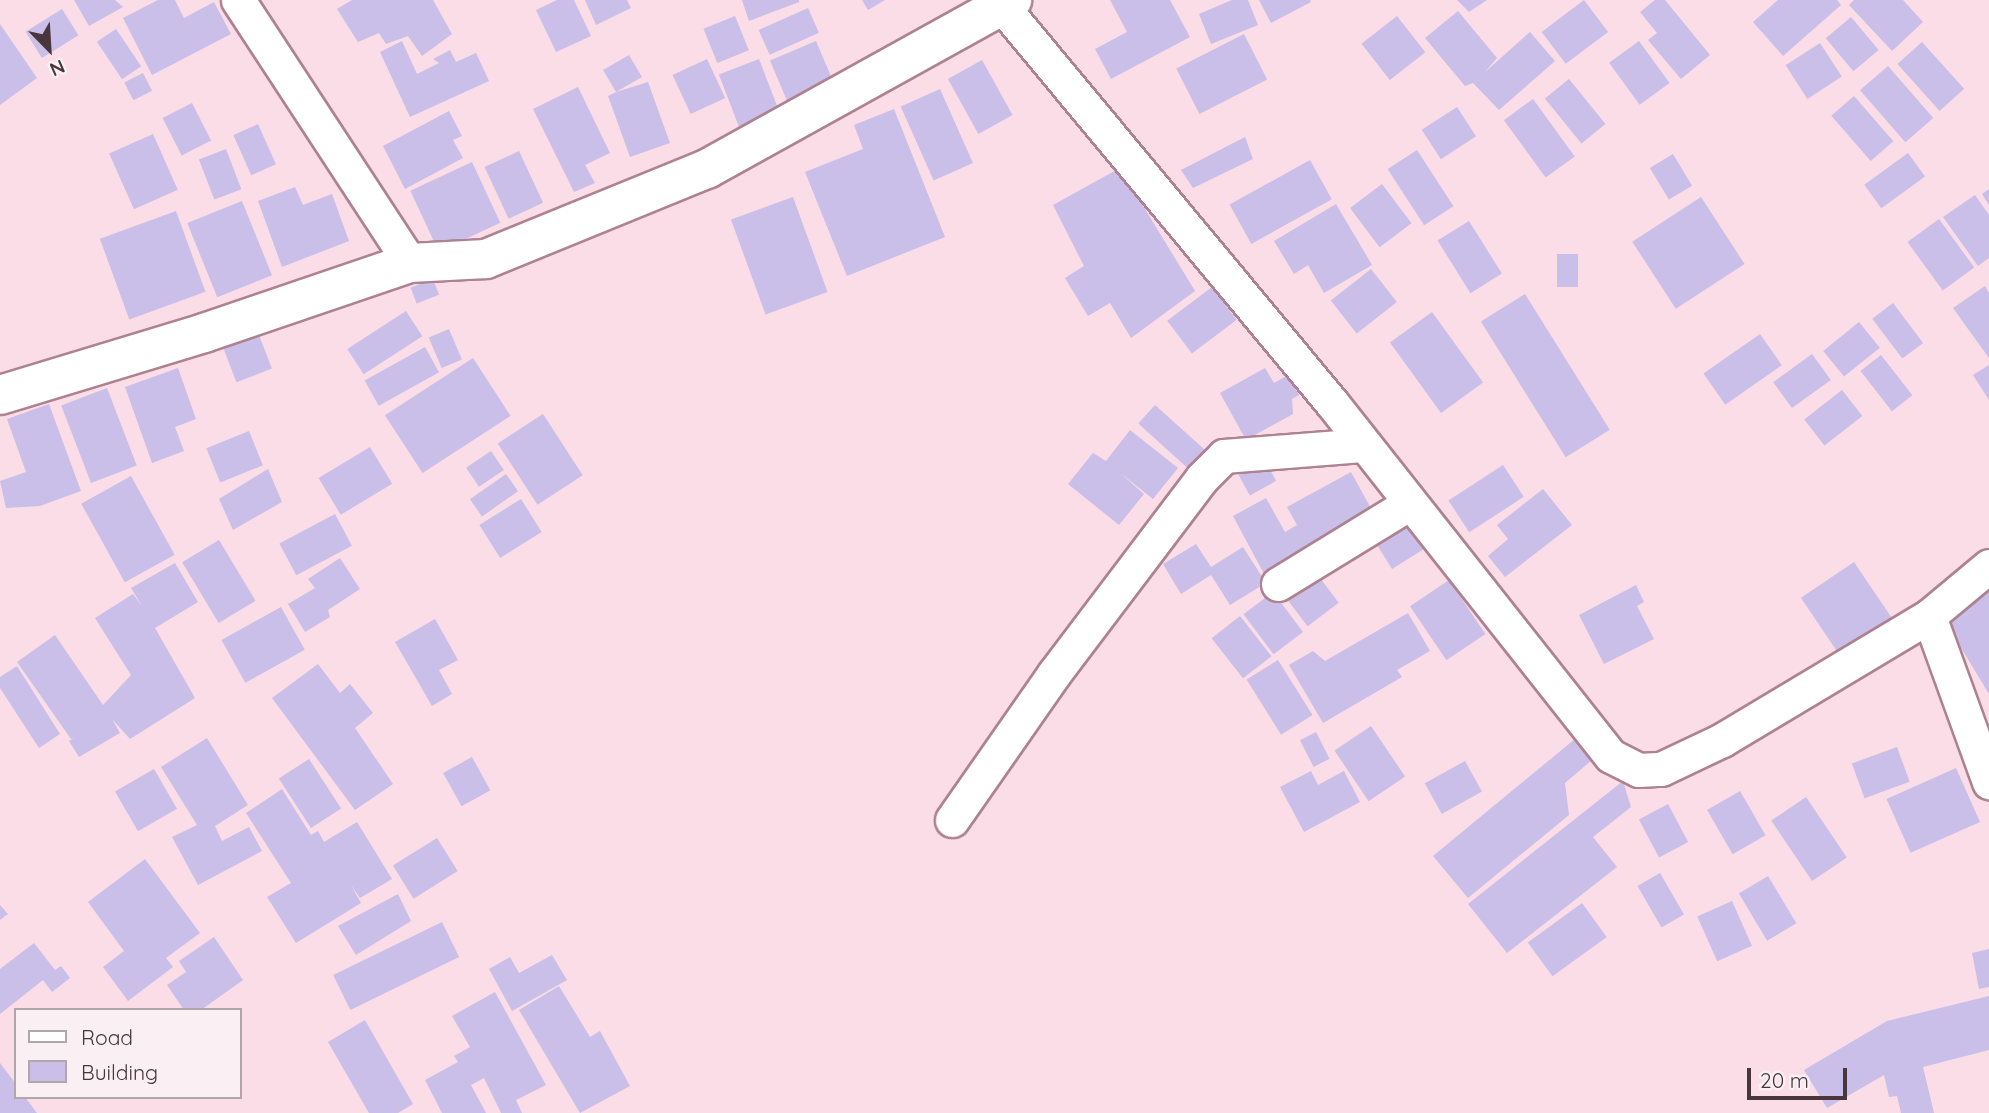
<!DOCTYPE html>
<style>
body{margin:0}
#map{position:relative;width:1989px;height:1113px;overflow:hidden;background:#fadde6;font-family:Quicksand,sans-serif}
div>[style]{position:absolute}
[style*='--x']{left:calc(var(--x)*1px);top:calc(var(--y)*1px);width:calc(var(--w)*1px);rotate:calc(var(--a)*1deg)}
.building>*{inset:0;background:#c9bfe8;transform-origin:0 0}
.roads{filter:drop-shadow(2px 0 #ae8290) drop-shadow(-2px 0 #ae8290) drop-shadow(0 2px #ae8290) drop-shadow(0 -2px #ae8290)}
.minor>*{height:33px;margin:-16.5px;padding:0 16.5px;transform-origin:16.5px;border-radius:16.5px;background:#fff}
.tertiary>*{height:38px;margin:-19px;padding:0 19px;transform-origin:19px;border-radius:19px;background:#fff}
span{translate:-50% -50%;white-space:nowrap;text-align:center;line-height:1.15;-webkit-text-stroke:5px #faf0f3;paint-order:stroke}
.legend{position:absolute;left:14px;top:1008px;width:228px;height:91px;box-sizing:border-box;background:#faf0f3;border:2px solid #b3a6aa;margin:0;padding:9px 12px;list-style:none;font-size:21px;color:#49363c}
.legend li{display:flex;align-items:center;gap:14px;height:35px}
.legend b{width:35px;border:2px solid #b3a6aa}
.north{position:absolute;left:14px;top:14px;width:70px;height:70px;-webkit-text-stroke:5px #faf0f3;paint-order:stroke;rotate:156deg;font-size:19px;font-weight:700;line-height:28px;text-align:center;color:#49363c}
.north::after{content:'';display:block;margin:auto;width:24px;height:32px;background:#49363c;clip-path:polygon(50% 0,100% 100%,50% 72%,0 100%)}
.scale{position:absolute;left:1747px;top:1068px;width:100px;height:32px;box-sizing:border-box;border:4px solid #49363c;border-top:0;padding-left:9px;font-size:21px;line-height:24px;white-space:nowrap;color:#49363c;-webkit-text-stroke:5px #faf0f3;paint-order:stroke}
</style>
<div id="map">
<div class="building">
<div style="clip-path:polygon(74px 0,115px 0,123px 7px,89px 26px)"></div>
<div style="clip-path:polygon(158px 0,175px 0,184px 18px,214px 2px,231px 34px,152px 75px,123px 18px)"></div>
<div style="clip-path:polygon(352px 0,433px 0,452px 34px,422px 56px,408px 36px,386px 44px,379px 33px,358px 42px,337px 9px)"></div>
<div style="clip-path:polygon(557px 0,574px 0,591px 36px,556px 52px,536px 10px)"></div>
<div style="clip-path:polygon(585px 0,627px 0,631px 8px,596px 25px)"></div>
<div style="clip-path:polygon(742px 0,799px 0,799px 2px,749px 21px)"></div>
<div style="clip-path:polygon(862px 0,885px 0,868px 10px)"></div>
<div style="clip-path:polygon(1110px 0,1170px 0,1190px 37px,1111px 79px,1095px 49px,1127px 32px)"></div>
<div style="clip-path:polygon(1232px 0,1248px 0,1258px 25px,1211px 44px,1199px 14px)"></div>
<div style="clip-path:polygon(1259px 0,1310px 0,1311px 2px,1271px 23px)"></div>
<div style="clip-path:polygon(1457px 0,1487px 0,1469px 12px)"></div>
<div style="left:1584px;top:0;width:40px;height:53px;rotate:53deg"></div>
<div style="clip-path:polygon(1655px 0,1665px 0,1710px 55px,1681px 79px,1648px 40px,1657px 33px,1640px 12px)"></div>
<div style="clip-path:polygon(1778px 0,1837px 0,1841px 5px,1783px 56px,1753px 22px)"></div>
<div style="clip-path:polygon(1854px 0,1903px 0,1923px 22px,1892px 51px,1849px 5px)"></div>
<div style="left:808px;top:8px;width:27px;height:54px;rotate:66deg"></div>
<div style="left:62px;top:9px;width:31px;height:43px;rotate:58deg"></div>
<div style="clip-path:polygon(1458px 11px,1497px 58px,1485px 72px,1530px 32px,1555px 61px,1499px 110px,1473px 83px,1465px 86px,1425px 38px)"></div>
<div style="left:735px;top:16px;width:37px;height:34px;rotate:68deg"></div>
<div style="left:1397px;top:16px;width:46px;height:45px;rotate:52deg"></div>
<div style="left:1851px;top:17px;width:43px;height:33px;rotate:50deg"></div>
<div style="clip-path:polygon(0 24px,37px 78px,0 105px)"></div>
<div style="left:116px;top:29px;width:45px;height:23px;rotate:56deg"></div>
<div style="left:1244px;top:34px;width:51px;height:76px;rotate:63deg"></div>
<div style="clip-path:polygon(402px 41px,417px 74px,439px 63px,433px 59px,450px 50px,456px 62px,476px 53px,489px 81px,410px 117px,380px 52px)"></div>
<div style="left:816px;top:41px;width:44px;height:50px;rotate:67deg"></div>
<div style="left:1639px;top:41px;width:52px;height:37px;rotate:54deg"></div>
<div style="left:1922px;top:42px;width:63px;height:33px;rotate:48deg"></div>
<div style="left:1820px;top:43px;width:40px;height:41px;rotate:57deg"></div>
<div style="clip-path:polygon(629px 55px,642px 77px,616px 92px,648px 82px,670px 143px,630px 157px,608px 96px,616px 92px,603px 70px)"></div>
<div style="left:707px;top:59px;width:43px;height:38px;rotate:65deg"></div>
<div style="left:759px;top:59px;width:59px;height:43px;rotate:69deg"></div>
<div style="left:982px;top:60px;width:63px;height:39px;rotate:61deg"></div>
<div style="left:1888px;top:66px;width:69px;height:37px;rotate:49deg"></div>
<div style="left:143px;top:73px;width:20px;height:21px;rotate:63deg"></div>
<div style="left:1569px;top:79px;width:58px;height:31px;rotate:51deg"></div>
<div style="clip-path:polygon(578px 87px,610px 153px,585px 165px,595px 183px,574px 192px,533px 109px)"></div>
<div style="left:940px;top:89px;width:81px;height:43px;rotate:66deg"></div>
<div style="left:1854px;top:96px;width:60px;height:30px;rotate:49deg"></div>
<div style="left:1533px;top:99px;width:71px;height:36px;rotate:54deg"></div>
<div style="left:192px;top:103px;width:42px;height:33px;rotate:63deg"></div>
<div style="left:1457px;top:107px;width:35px;height:42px;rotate:57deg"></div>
<div style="clip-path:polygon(894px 109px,945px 237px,847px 276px,805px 172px,863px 149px,854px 125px)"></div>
<div style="clip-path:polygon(449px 111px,462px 136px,453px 140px,463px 158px,405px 189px,383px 146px)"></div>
<div style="left:258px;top:124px;width:44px;height:27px;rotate:66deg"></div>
<div style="left:153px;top:134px;width:61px;height:48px;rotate:66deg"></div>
<div style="clip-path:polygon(1245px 137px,1253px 159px,1193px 188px,1181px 170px)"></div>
<div style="left:226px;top:149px;width:43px;height:29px;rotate:69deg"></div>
<div style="left:1417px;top:150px;width:67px;height:35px;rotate:57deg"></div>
<div style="left:519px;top:151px;width:57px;height:38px;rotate:65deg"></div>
<div style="left:1908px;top:153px;width:29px;height:54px;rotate:54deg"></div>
<div style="left:1673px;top:154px;width:37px;height:27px;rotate:59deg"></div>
<div style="left:1310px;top:160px;width:45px;height:92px;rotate:61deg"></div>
<div style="left:472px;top:162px;width:67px;height:68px;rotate:65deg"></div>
<div style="clip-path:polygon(1120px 168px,1195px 291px,1131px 338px,1110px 303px,1088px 316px,1065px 278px,1084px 266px,1053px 205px)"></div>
<div style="left:1382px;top:184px;width:49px;height:40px;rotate:53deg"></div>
<div style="clip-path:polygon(295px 187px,303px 205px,332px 194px,349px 241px,282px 267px,258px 201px)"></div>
<div style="clip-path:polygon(1989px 189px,1989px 205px,1982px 194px)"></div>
<div style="clip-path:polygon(1975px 195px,1989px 215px,1989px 258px,1978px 266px,1943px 217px)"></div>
<div style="left:793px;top:197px;width:101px;height:66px;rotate:70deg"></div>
<div style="left:1701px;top:197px;width:80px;height:82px;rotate:57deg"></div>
<div style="left:242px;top:201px;width:80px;height:59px;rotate:68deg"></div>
<div style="clip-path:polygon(1336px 204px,1372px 265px,1324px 293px,1308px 265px,1294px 274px,1274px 241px)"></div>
<div style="left:176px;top:211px;width:86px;height:81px;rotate:70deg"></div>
<div style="left:1939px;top:219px;width:60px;height:39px;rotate:54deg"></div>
<div style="left:1469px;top:221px;width:62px;height:37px;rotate:58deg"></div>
<div style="left:1557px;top:254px;width:21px;height:33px"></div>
<div style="left:1371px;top:269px;width:42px;height:51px;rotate:52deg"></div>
<div style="left:433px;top:279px;width:17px;height:24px;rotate:69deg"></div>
<div style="clip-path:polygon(1985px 286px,1989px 293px,1989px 358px,1953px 308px)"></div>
<div style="left:1212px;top:287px;width:41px;height:56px;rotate:53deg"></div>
<div style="left:1525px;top:294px;width:160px;height:52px;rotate:58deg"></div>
<div style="left:1893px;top:303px;width:50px;height:26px;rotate:53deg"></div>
<div style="left:406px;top:311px;width:30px;height:70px;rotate:57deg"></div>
<div style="left:1432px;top:312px;width:87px;height:52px;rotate:54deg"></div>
<div style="left:1859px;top:322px;width:33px;height:46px;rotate:51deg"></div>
<div style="left:449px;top:329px;width:33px;height:22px;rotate:67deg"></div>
<div style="left:1760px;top:334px;width:38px;height:69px;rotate:55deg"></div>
<div style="left:259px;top:335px;width:36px;height:38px;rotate:69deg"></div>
<div style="left:425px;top:347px;width:29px;height:69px;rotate:61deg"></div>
<div style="left:1812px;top:354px;width:32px;height:48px;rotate:54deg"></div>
<div style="left:1881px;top:355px;width:51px;height:26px;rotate:52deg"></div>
<div style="left:473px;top:358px;width:69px;height:105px;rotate:57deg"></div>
<div style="clip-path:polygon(1989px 365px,1989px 400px,1973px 375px)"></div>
<div style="clip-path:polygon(178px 368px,196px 419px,175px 427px,184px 451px,152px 463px,125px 387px)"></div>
<div style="clip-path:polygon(1265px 368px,1274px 383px,1288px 375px,1299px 395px,1292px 399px,1293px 414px,1246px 440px,1220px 393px)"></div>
<div style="left:107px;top:388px;width:83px;height:49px;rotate:69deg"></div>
<div style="left:1842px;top:390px;width:33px;height:48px;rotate:52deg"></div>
<div style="clip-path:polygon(49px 404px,81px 491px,40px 506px,6px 508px,0 481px,26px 472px,7px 419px)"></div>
<div style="left:1155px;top:405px;width:76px;height:25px;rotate:42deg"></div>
<div style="left:543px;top:414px;width:73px;height:54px;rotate:57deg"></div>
<div style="clip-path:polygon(1130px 430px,1178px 468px,1153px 499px,1119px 472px,1144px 494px,1119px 525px,1068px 484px,1093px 453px,1106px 461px)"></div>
<div style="left:249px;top:431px;width:37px;height:46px;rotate:68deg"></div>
<div style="left:370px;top:447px;width:43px;height:60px;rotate:59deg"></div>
<div style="left:491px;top:451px;width:23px;height:30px;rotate:56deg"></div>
<div style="left:1264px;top:459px;width:25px;height:30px;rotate:61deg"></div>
<div style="left:1503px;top:465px;width:38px;height:65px;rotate:57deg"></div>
<div style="clip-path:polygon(268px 469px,282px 502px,233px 530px,219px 499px)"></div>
<div style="clip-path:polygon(1351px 472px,1373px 512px,1263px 572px,1233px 516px,1266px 498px,1285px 532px,1297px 525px,1287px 507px)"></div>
<div style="left:506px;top:474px;width:21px;height:44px;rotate:55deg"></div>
<div style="left:131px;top:476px;width:90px;height:57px;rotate:61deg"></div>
<div style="clip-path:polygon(1543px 489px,1572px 525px,1505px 577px,1488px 556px,1508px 539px,1497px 525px)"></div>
<div style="left:521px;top:499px;width:39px;height:49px;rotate:58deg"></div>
<div style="left:335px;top:514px;width:36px;height:63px;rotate:62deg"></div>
<div style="left:1405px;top:516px;width:38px;height:39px;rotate:58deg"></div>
<div style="left:219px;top:540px;width:71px;height:43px;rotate:59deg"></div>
<div style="clip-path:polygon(1196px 544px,1211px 567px,1243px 547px,1266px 583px,1230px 605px,1211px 575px,1181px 594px,1163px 564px)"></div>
<div style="clip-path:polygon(340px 558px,360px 589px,328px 610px,330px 617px,305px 632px,288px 604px,315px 588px,308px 579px)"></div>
<div style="left:1854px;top:562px;width:68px;height:64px;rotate:56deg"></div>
<div style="clip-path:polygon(175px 563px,198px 602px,155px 628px,195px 698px,130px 739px,112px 719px,120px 733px,79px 757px,69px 741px,75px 737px,71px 739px,17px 662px,55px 635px,103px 705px,131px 675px,95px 618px,133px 594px,142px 606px,131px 588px)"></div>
<div style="left:1311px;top:566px;width:46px;height:39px;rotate:53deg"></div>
<div style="left:1449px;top:580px;width:65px;height:47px;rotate:56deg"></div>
<div style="clip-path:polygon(1636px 585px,1644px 602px,1637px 606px,1654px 639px,1604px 664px,1579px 615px)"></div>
<div style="clip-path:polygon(1989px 590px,1989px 694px,1943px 618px)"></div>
<div style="left:1273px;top:592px;width:50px;height:37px;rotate:53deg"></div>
<div style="left:281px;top:607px;width:49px;height:68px;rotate:61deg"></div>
<div style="clip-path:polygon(1408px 613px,1430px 651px,1397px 670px,1402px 677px,1323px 723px,1289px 665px,1313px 651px,1325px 661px)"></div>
<div style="left:1240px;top:616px;width:51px;height:36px;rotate:52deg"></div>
<div style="clip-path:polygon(435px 619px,458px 660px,439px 670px,452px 694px,432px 706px,395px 642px)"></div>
<div style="left:1278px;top:660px;width:65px;height:37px;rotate:58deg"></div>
<div style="clip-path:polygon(318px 664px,340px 693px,350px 684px,373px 713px,355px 728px,393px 784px,355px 810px,272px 698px)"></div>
<div style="clip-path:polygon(17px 666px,60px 734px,39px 748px,0 688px,0 677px)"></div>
<div style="left:1371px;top:726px;width:61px;height:44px;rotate:56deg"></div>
<div style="left:1316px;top:732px;width:30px;height:18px;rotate:63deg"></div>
<div style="clip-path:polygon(207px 738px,248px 805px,215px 826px,222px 841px,249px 827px,262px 851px,198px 885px,172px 837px,197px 825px,161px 767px)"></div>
<div style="clip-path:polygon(1575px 739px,1592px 760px,1565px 783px,1569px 815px,1468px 898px,1433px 856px)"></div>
<div style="left:1897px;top:747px;width:37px;height:48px;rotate:70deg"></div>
<div style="left:472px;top:757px;width:38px;height:33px;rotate:61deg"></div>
<div style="left:309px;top:759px;width:59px;height:36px;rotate:57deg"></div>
<div style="left:1465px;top:761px;width:35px;height:46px;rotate:61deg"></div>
<div style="left:1956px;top:768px;width:59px;height:76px;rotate:66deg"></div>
<div style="left:154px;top:769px;width:46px;height:45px;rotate:60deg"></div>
<div style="clip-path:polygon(1311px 771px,1318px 785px,1344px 771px,1360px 802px,1304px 832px,1280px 787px)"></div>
<div style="clip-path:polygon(1623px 781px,1631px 807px,1593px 837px,1617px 867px,1507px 953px,1468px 904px)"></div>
<div style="clip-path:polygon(282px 789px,311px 835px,318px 831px,324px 842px,357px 822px,392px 879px,360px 898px,351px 885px,361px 903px,296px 943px,267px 897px,291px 883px,246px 813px)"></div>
<div style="left:1740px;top:791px;width:51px;height:38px;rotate:60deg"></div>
<div style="left:1806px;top:797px;width:73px;height:42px;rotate:56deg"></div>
<div style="left:1668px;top:804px;width:43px;height:33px;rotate:62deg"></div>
<div style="left:437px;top:838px;width:39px;height:52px;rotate:58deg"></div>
<div style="clip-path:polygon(145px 859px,200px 933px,166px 958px,173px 967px,128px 1001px,103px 967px,124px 951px,88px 902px)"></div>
<div style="left:1660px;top:873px;width:48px;height:26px;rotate:60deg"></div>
<div style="left:1768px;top:876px;width:55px;height:34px;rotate:59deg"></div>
<div style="clip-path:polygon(398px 894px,411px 921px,356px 955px,338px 926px)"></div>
<div style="left:1732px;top:901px;width:49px;height:38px;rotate:66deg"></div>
<div style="left:1582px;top:903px;width:42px;height:67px;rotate:54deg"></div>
<div style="clip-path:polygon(0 905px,8px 914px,0 920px)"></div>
<div style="left:442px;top:922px;width:39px;height:121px;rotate:64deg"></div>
<div style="clip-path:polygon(214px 937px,243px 980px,201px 1010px,184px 1010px,167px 985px,186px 972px,179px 961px)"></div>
<div style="clip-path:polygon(34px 943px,55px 970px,61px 966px,70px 978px,52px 992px,43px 980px,0 1014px,0 969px)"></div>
<div style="clip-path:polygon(1989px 949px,1989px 987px,1979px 989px,1972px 953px)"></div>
<div style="clip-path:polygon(552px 955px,567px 980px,512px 1011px,489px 969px,510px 957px,519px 973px)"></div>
<div style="clip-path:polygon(559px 986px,590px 1037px,600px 1031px,630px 1086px,580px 1113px,519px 1010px)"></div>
<div style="clip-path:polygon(495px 992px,546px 1085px,516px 1100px,522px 1113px,501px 1113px,484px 1078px,471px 1085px,486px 1113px,442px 1113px,425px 1080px,458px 1062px,454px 1056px,470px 1047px,452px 1016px)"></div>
<div style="clip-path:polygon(1989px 996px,1989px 1050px,1923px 1067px,1934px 1113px,1901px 1113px,1897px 1096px,1889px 1097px,1884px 1075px,1827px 1108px,1804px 1070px,1887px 1021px)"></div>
<div style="clip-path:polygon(365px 1020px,413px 1104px,398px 1113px,369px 1113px,328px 1042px)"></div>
<div style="clip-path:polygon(0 1063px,16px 1084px,16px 1097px,25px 1097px,37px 1113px,0 1113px)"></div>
</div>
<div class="roads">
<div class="minor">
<div style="--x:238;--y:0;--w:314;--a:56.8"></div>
<div style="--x:1002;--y:6;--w:516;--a:50.27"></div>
<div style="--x:1332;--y:403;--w:450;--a:51.7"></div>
<div style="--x:1611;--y:756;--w:31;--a:27"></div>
<div style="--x:1639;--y:770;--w:22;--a:-3"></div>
<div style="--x:1661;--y:769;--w:68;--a:-25.4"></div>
<div style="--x:1722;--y:740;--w:241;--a:-30.9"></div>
<div style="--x:1989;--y:566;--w:78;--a:140.2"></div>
<div style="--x:1929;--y:616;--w:177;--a:70.1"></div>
<div style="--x:1278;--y:584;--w:155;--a:-31.5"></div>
<div style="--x:952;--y:820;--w:177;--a:-55.1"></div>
<div style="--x:1053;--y:675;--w:247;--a:-52.9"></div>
<div style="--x:1202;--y:478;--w:31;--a:-45"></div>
<div style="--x:1224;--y:456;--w:141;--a:-4.5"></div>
</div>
<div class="tertiary">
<div style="--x:0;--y:395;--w:213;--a:-16.9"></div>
<div style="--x:204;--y:333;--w:218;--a:-18.8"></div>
<div style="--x:410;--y:263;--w:76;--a:-3"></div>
<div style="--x:486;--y:259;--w:239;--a:-22.2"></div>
<div style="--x:707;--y:169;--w:349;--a:-29"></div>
</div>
</div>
<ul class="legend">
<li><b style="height:9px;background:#fff"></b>Road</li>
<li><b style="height:19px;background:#c9bfe8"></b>Building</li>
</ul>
<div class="north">N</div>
<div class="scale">20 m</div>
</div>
